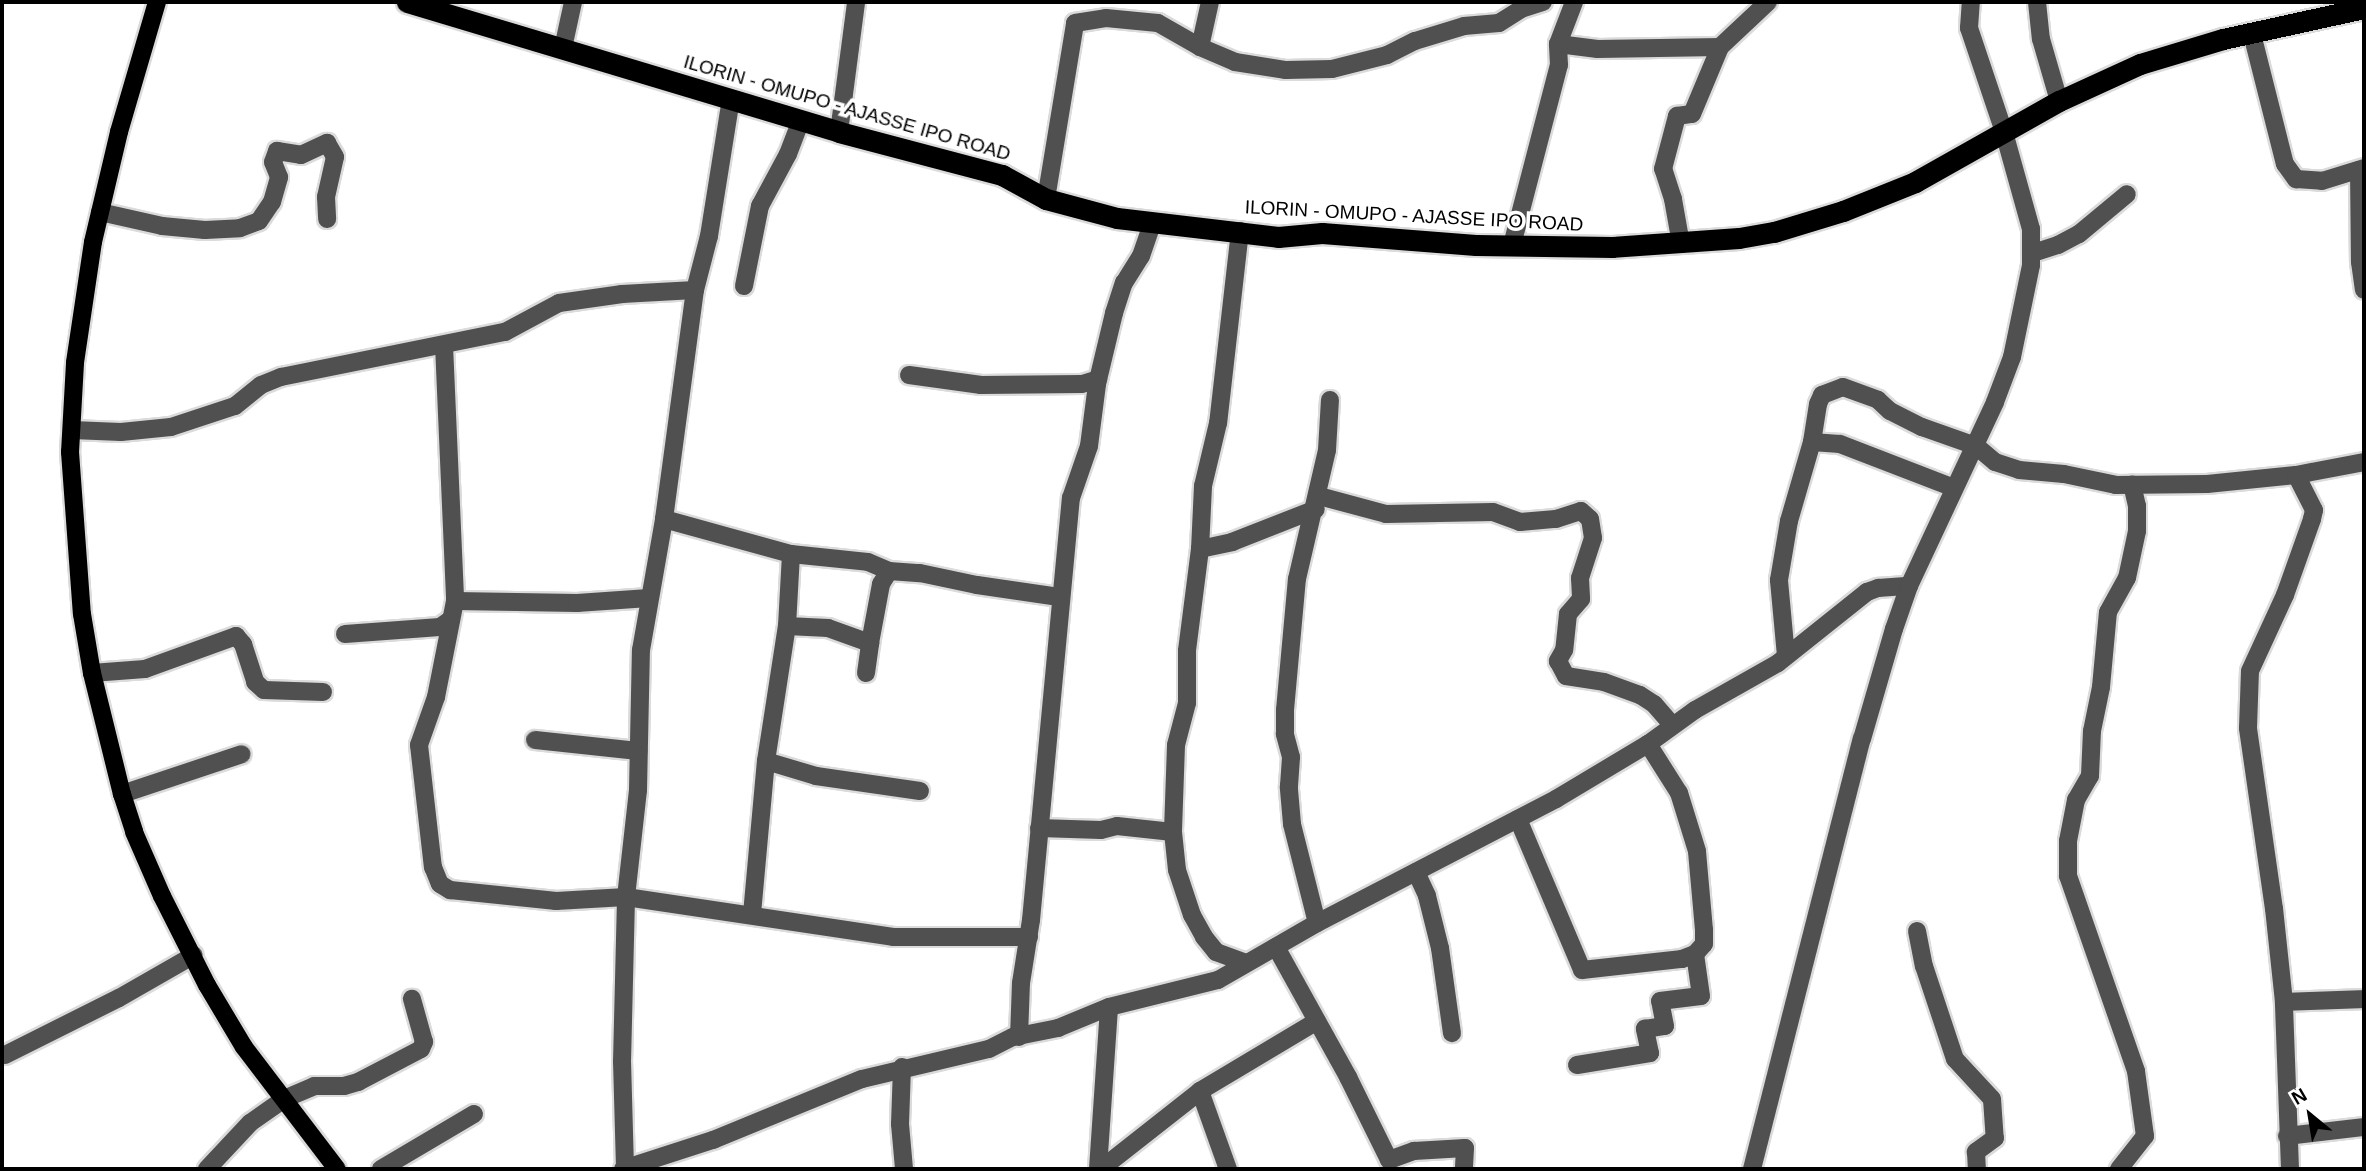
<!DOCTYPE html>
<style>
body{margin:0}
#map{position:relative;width:2366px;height:1171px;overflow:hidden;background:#fff;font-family:Arial,sans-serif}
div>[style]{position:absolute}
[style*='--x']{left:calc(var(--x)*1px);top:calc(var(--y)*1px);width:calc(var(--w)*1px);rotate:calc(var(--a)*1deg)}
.roads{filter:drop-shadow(2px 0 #dbdbdb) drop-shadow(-2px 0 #dbdbdb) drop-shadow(0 2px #dbdbdb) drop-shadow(0 -2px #dbdbdb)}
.minor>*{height:18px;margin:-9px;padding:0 9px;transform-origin:9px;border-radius:9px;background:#505050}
.major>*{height:18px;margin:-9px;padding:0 9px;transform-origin:9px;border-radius:9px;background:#000}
.highway>*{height:21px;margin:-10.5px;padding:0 10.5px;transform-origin:10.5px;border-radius:10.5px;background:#000}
span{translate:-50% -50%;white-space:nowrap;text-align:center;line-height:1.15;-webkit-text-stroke:7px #fff;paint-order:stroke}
.street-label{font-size:19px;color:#000}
.frame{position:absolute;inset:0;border:4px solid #000;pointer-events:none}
.north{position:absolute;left:2275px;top:1080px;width:70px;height:70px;-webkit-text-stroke:5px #fff;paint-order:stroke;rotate:330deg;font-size:19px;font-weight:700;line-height:28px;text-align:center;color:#000}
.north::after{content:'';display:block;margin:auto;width:24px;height:32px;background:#000;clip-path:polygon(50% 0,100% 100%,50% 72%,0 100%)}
</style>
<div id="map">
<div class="roads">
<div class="minor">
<div style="--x:2037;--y:2;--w:37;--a:84"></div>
<div style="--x:2041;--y:39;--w:65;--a:73.8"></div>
<div style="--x:2252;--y:34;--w:134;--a:75.8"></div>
<div style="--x:2285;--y:164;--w:19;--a:54"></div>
<div style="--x:2296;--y:179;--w:26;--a:4"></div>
<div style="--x:2322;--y:181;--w:44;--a:-17.2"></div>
<div style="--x:1558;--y:44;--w:40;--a:7.1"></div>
<div style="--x:1598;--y:49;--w:122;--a:-0.9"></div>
<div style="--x:1200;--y:47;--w:46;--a:-77.5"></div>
<div style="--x:563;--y:48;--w:47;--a:-77.7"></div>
<div style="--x:839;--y:132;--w:131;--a:-82.5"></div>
<div style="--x:2359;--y:170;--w:92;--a:89.4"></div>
<div style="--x:2360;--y:262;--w:28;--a:82"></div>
<div style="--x:1046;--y:199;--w:178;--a:-80.6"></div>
<div style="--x:1075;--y:23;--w:31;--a:-9"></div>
<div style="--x:1106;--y:18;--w:52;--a:5.5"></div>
<div style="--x:1158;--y:23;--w:48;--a:29.7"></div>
<div style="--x:1200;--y:47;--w:38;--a:23"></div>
<div style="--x:1235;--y:62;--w:52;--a:8.9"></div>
<div style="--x:1286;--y:70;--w:46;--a:-1.2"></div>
<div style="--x:1332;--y:69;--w:57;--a:-14.3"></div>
<div style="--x:1387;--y:55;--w:31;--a:-27"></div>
<div style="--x:1415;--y:41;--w:51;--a:-17"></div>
<div style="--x:1464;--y:26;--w:35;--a:-5"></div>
<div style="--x:1499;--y:23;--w:26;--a:-32"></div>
<div style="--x:1521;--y:9;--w:23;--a:-18"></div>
<div style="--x:100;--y:212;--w:64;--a:12.7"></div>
<div style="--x:162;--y:226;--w:43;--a:5.3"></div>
<div style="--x:205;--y:230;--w:35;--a:-3"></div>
<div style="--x:240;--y:228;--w:20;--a:-20"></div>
<div style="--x:259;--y:221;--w:23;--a:-56"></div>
<div style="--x:272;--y:202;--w:26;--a:-74"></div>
<div style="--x:279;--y:177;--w:16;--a:-112"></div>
<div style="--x:273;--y:162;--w:12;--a:-70"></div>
<div style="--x:277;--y:151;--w:24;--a:9"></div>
<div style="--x:301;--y:155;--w:29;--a:-25"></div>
<div style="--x:327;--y:143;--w:16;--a:60"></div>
<div style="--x:335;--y:157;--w:41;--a:102.7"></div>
<div style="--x:326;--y:197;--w:22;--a:87"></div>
<div style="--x:1240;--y:231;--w:193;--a:96.5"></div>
<div style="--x:1218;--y:423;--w:65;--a:103.4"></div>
<div style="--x:1203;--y:486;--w:63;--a:92.7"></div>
<div style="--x:1200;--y:549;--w:103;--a:97.3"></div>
<div style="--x:1187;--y:651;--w:52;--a:90"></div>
<div style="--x:1187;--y:703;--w:43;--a:104.7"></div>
<div style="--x:1176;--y:745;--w:87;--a:92"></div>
<div style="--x:1173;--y:832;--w:38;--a:84"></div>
<div style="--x:1177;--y:870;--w:47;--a:71.6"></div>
<div style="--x:1192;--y:915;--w:25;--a:61"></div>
<div style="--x:1204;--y:937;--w:19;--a:51"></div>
<div style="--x:1216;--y:952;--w:32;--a:20"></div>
<div style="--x:1681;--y:244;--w:46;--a:-100.1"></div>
<div style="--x:1673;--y:199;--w:32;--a:-108"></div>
<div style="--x:1663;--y:169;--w:55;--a:-75.2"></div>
<div style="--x:1677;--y:116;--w:15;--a:-8"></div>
<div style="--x:1692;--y:114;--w:73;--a:-67.3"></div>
<div style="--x:1720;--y:47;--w:66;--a:-43.2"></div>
<div style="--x:1512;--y:245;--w:186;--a:-75.4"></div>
<div style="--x:1559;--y:65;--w:21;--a:-93"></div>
<div style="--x:1558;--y:44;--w:45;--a:-69.1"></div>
<div style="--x:2033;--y:253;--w:26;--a:-18"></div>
<div style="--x:2058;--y:245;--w:24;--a:-28"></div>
<div style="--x:2079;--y:234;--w:62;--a:-39.8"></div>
<div style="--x:744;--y:286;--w:82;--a:-78.7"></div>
<div style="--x:760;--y:206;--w:59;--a:-61.7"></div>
<div style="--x:788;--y:154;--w:36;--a:-69"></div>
<div style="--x:444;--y:345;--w:256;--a:87.5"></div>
<div style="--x:455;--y:601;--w:98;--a:101.2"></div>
<div style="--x:436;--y:697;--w:51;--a:109.5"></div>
<div style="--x:419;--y:745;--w:123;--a:83.5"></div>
<div style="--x:433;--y:867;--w:18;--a:68"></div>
<div style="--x:440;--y:884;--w:12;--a:31"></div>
<div style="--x:450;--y:890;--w:107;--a:5.9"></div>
<div style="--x:556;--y:901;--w:70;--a:-3.3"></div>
<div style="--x:626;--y:897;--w:270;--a:8.5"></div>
<div style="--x:893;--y:937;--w:136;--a:0"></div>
<div style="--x:909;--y:375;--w:73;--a:7.9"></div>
<div style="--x:981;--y:385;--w:101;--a:-0.6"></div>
<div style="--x:1082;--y:384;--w:17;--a:-17"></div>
<div style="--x:72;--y:430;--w:49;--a:2.3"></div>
<div style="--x:121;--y:432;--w:50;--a:-5.7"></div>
<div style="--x:171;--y:427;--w:67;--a:-18.2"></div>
<div style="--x:235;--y:406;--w:33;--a:-39"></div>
<div style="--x:261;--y:385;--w:22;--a:-22"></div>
<div style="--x:281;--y:377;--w:228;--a:-11.4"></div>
<div style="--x:505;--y:332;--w:61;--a:-28.2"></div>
<div style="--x:559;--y:303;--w:64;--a:-8.1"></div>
<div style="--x:622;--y:294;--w:73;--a:-3.1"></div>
<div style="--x:1812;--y:442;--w:38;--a:-81"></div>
<div style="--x:1818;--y:404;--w:10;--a:-66"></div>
<div style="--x:1822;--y:395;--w:22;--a:-21"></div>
<div style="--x:1843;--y:387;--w:37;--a:20"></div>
<div style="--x:1878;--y:400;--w:16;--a:43"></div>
<div style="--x:1890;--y:411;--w:36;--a:27"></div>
<div style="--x:1922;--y:427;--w:57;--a:19.4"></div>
<div style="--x:1976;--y:446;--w:25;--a:40"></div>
<div style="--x:1995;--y:462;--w:25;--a:18"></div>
<div style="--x:2019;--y:470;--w:45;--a:5.1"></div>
<div style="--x:2064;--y:474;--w:53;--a:11.9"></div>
<div style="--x:2116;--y:485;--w:91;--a:-0.6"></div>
<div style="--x:2207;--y:484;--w:89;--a:-5.8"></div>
<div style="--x:2296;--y:475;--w:69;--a:-10.8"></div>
<div style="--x:1319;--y:496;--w:69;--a:15"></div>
<div style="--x:1386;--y:514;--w:107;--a:-1.1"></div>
<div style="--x:1493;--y:512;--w:29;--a:20"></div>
<div style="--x:1520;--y:522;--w:36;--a:-5"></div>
<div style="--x:1556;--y:519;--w:26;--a:-18"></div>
<div style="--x:1581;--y:511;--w:12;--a:42"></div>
<div style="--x:1590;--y:519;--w:19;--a:81"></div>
<div style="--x:1593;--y:538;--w:42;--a:108"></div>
<div style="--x:1580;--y:578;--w:21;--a:87"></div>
<div style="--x:1581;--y:599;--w:20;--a:131"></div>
<div style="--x:1568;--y:614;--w:36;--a:96"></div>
<div style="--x:1564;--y:650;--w:13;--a:119"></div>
<div style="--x:1558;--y:661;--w:17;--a:62"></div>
<div style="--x:1566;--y:676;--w:38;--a:9"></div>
<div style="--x:1604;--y:682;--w:38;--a:20"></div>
<div style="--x:1640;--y:695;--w:17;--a:33"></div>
<div style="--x:1654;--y:704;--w:28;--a:49"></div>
<div style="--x:664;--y:519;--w:132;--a:15.4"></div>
<div style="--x:791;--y:554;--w:77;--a:5.9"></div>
<div style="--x:868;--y:562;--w:23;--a:23"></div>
<div style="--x:889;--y:571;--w:31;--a:4"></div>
<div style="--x:920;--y:573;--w:58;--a:11.9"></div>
<div style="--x:977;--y:585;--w:83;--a:8.3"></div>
<div style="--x:1200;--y:549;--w:33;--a:-12"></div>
<div style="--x:1232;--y:542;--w:90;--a:-21.4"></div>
<div style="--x:455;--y:601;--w:122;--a:0.9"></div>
<div style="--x:577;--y:603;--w:72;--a:-4"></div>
<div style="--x:787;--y:626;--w:41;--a:2.8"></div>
<div style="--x:828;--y:628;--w:45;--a:19.7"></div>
<div style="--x:870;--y:643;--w:60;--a:-79.4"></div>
<div style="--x:881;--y:584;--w:15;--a:-58"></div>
<div style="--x:345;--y:634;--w:95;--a:-4.2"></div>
<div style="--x:440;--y:627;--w:12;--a:-35"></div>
<div style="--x:1786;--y:656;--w:76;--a:-95.3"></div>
<div style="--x:1779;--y:580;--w:60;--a:-80.4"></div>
<div style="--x:1789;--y:521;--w:82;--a:-73.8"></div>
<div style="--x:1812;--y:442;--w:28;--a:4"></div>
<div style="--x:1840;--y:444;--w:122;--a:21.1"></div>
<div style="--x:92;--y:673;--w:53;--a:-4.3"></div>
<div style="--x:145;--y:669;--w:97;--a:-19.9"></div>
<div style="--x:236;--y:636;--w:11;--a:49"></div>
<div style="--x:243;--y:644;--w:40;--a:72"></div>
<div style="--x:255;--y:682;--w:12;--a:42"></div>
<div style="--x:264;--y:690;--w:59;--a:1.9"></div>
<div style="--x:866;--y:673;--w:30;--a:-82"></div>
<div style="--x:535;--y:740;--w:104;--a:6.1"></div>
<div style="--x:766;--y:761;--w:52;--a:16.7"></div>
<div style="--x:816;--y:776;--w:105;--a:8.2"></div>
<div style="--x:122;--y:794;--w:126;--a:-18.4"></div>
<div style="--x:1518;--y:819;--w:164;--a:67"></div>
<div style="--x:1582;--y:970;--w:101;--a:-6.3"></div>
<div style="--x:1682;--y:959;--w:14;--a:-21"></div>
<div style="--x:1695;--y:954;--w:13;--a:-48"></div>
<div style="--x:1704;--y:944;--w:14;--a:-90"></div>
<div style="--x:1704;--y:930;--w:79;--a:-95.1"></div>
<div style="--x:1697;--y:851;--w:61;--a:-107.2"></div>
<div style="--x:1679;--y:793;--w:58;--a:-122.3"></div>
<div style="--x:1039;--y:828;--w:62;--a:1.8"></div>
<div style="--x:1101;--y:830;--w:16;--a:-14"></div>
<div style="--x:1117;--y:826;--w:56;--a:6.1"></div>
<div style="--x:1416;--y:872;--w:26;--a:65"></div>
<div style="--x:1427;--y:896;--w:54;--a:76"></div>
<div style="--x:1440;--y:948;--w:86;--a:82"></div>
<div style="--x:752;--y:914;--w:154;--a:-84.8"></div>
<div style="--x:766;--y:761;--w:137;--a:-81.2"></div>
<div style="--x:787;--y:626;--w:72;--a:-86.8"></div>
<div style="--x:1317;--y:923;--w:102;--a:-104.2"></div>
<div style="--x:1292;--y:824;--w:38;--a:-95"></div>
<div style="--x:1289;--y:786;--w:29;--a:-86"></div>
<div style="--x:1291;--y:757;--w:24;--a:-105"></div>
<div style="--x:1285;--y:734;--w:24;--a:-90"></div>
<div style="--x:1285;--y:710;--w:132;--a:-84.8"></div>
<div style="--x:1297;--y:579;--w:132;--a:-76.9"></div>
<div style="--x:1327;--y:450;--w:50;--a:-86.6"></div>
<div style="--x:1917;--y:931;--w:36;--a:79"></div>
<div style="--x:1924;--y:966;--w:98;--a:71.6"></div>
<div style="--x:1955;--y:1059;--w:54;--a:47.2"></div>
<div style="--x:1992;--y:1099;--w:39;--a:86"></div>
<div style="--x:1995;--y:1138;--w:24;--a:144"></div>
<div style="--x:1976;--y:1152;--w:17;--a:87"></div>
<div style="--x:1276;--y:947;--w:149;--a:61"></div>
<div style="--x:1348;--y:1077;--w:93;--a:63.7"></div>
<div style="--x:1389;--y:1160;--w:27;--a:-20"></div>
<div style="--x:1414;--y:1151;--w:51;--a:-3.4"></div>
<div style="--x:1465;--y:1148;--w:21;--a:93"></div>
<div style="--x:2284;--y:1002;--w:80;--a:-2.1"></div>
<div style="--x:1019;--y:1037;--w:54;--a:-87.9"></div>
<div style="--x:1021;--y:983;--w:64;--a:-81"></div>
<div style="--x:1031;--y:920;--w:424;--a:-84.6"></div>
<div style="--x:1071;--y:498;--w:55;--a:-70.9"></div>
<div style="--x:1089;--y:446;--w:63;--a:-82.6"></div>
<div style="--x:1097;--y:384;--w:73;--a:-76.5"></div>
<div style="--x:1114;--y:313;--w:32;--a:-72"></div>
<div style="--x:1124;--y:283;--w:32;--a:-58"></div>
<div style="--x:1141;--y:256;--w:36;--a:-71"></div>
<div style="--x:5;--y:1055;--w:127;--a:-26.6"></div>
<div style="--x:119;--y:998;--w:86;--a:-29.8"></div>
<div style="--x:1577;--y:1065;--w:74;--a:-9.3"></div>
<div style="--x:1650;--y:1053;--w:25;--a:-102"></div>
<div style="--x:1645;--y:1029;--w:20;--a:-9"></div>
<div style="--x:1665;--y:1026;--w:25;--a:-101"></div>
<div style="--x:1660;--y:1001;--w:41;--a:-7"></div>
<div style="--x:1701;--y:996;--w:42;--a:-98.1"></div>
<div style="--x:902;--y:1067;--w:57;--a:92"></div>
<div style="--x:900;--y:1124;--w:45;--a:84.9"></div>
<div style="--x:1200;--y:1091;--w:83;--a:70.3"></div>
<div style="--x:2287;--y:1136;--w:78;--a:-6.7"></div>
<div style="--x:625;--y:1168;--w:106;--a:-91.6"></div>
<div style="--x:622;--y:1062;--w:165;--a:-88.6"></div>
<div style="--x:626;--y:897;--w:108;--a:-83.6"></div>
<div style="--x:638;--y:790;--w:140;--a:-88.8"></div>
<div style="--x:641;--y:650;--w:133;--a:-80"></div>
<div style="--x:664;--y:519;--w:231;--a:-82.3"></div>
<div style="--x:695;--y:290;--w:56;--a:-75.5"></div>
<div style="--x:709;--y:236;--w:139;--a:-80.9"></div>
<div style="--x:207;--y:1169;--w:63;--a:-46.9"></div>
<div style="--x:250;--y:1123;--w:42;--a:-35.2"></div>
<div style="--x:284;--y:1099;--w:33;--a:-23"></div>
<div style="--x:314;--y:1086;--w:30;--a:0"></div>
<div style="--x:344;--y:1086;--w:15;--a:-16"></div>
<div style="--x:358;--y:1082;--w:71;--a:-27.6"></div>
<div style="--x:421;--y:1049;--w:8;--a:-67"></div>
<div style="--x:424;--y:1042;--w:45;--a:-105.6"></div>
<div style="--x:381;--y:1169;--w:108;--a:-30.6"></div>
<div style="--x:623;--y:1169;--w:95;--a:-17.9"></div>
<div style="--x:713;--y:1140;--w:161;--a:-22.3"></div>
<div style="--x:862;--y:1079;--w:130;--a:-13.3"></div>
<div style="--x:989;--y:1049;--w:27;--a:-27"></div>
<div style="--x:1013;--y:1037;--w:46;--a:-11.3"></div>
<div style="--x:1058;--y:1028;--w:55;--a:-22.4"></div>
<div style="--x:1109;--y:1007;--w:112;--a:-13.9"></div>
<div style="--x:1218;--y:980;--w:114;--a:-29.9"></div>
<div style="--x:1317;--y:923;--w:269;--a:-27.4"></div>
<div style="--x:1556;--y:799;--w:107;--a:-30.9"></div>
<div style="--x:1648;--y:744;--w:58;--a:-35.9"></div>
<div style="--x:1695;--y:710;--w:95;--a:-29.5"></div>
<div style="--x:1778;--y:663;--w:114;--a:-38.6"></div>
<div style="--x:1867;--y:592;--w:12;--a:-20"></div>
<div style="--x:1878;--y:588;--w:31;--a:-4"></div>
<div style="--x:1098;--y:1169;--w:162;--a:-86.1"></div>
<div style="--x:1101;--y:1169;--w:126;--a:-38.2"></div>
<div style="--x:1200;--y:1091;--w:136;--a:-30.9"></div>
<div style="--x:1752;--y:1169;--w:444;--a:-75.7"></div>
<div style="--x:1862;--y:739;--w:115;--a:-73.8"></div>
<div style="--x:1894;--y:629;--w:46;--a:-70.8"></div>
<div style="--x:1909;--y:586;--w:203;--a:-64.9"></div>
<div style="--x:1995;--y:402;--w:48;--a:-69.3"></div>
<div style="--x:2012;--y:357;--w:94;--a:-78.3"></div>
<div style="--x:2031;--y:265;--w:36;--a:-90"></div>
<div style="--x:2031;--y:229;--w:101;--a:-105.6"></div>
<div style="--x:2004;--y:132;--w:110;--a:-108.6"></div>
<div style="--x:1969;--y:28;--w:26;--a:-86"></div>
<div style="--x:2119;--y:1169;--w:42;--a:-51.8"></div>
<div style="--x:2145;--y:1136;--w:66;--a:-97.9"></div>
<div style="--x:2136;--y:1071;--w:207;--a:-109.2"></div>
<div style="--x:2068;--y:876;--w:35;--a:-90"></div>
<div style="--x:2068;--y:841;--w:42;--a:-79"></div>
<div style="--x:2076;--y:800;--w:28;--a:-60"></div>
<div style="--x:2090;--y:776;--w:45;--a:-87.5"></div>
<div style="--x:2092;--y:731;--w:45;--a:-78.4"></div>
<div style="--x:2101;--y:687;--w:75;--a:-84.7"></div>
<div style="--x:2108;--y:612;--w:39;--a:-61"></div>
<div style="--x:2127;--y:578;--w:48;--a:-78"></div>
<div style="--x:2137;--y:531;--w:25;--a:-90"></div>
<div style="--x:2137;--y:506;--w:22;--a:-103"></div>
<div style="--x:2290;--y:1169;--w:167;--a:-92.1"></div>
<div style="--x:2284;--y:1002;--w:94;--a:-96.1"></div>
<div style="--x:2274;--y:909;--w:183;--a:-98.2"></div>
<div style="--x:2248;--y:728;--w:57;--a:-88"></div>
<div style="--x:2250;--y:671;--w:84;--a:-65.3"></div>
<div style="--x:2285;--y:595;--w:81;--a:-70.4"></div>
<div style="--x:2312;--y:519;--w:9;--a:-77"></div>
<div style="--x:2314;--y:510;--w:39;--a:-117"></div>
</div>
<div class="major">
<div style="--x:157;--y:2;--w:135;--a:106.3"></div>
<div style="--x:119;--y:132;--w:113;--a:103.3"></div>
<div style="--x:93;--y:242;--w:122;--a:98.5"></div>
<div style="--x:75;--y:363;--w:89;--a:93.2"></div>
<div style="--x:70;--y:452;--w:162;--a:85.8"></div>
<div style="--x:82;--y:614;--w:60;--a:80.4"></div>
<div style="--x:92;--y:673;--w:125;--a:76.1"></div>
<div style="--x:122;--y:794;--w:40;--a:72"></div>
<div style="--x:134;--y:832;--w:70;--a:66.4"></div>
<div style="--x:162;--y:896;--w:100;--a:63.2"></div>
<div style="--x:207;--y:985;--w:72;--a:59.2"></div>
<div style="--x:244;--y:1047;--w:153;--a:52.7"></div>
</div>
<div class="highway">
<div style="--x:407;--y:2;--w:451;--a:16.7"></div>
<div style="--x:839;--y:132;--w:169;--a:14.8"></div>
<div style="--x:1002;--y:175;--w:50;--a:28.6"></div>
<div style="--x:1046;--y:199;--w:73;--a:15"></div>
<div style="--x:1117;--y:218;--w:162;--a:6.7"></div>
<div style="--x:1278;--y:237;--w:44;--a:-5.2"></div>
<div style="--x:1322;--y:233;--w:154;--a:4.5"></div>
<div style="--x:1476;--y:245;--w:136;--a:0.8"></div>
<div style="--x:1612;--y:247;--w:127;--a:-4.1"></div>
<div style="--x:1739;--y:238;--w:36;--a:-10"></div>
<div style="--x:1774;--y:232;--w:72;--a:-16.9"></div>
<div style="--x:1843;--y:211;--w:78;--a:-21.9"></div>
<div style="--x:1915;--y:182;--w:165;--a:-29.4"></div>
<div style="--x:2059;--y:101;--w:89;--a:-24.6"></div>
<div style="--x:2140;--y:64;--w:87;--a:-16.8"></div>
<div style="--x:2223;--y:39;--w:144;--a:-12.4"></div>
</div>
</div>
<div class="street-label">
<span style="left:847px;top:108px;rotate:16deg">ILORIN - OMUPO - AJASSE IPO ROAD</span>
<span style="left:1414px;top:216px;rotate:3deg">ILORIN - OMUPO - AJASSE IPO ROAD</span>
</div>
<div class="frame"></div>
<div class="north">N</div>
</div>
